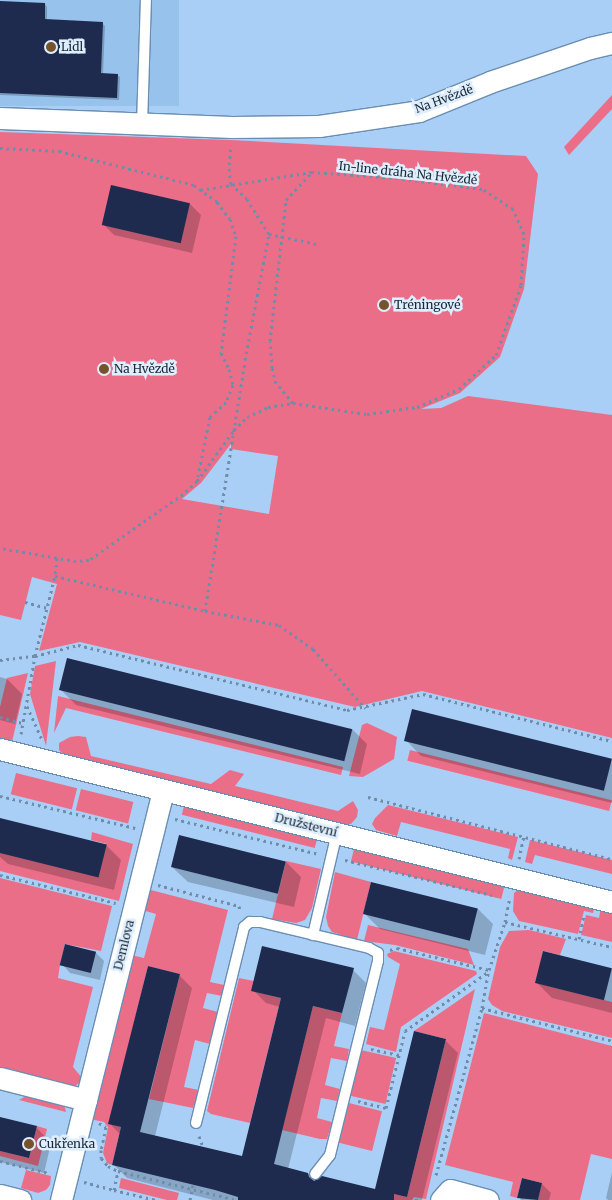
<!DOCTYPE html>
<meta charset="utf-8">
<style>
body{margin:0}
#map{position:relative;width:612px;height:1200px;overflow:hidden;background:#a9cff6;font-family:Merriweather,serif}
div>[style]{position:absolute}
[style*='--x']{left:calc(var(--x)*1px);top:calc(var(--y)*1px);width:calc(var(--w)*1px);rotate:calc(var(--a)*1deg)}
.built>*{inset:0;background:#97c2ec;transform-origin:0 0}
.green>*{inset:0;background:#eb6e89;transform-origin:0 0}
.shadow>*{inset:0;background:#0003}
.building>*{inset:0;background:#1f2b4e;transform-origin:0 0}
.path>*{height:3px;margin-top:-1.5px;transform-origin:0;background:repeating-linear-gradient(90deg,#6f8ca9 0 2.5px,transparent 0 6.5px)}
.roads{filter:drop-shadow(1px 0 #6a8eb2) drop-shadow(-1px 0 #6a8eb2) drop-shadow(0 1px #6a8eb2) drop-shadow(0 -1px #6a8eb2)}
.lane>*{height:10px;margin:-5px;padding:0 5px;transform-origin:5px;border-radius:5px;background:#fff}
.street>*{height:21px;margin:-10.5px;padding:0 10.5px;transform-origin:10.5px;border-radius:10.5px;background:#fff}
.dots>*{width:14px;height:14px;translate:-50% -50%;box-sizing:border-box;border:2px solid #deeefd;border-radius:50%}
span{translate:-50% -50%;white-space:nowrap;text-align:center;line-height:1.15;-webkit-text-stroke:5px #deeefd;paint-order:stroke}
.poi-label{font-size:12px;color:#192736}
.left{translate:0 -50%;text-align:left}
.street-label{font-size:12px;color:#192736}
</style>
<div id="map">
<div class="built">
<div style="left:0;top:0;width:179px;height:106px"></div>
</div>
<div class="green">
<div style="clip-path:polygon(612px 95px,612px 109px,569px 155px,564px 147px)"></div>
<div style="clip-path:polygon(evenodd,0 132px,231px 140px,526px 156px,538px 174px,524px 289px,500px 357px,460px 393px,421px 409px,441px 408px,468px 396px,612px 415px,612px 738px,422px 691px,355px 707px,80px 642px,39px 651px,57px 584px,32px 577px,21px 620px,0 615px,0 132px,231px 444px,231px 449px,278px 456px,269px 514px,182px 499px,201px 483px,231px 444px)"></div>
<div style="clip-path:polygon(56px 661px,46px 746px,30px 694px,35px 666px)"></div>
<div style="clip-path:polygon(28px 673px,12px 742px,0 740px,0 707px,7px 678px)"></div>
<div style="clip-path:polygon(58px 696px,343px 767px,341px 775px,66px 708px,54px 733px)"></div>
<div style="clip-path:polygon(367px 723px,397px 737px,394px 759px,363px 777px,349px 776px,362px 725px)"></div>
<div style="clip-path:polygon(78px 736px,86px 737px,91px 756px,211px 784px,230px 770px,244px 774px,235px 786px,338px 811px,353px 801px,358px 810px,357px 817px,351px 824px,343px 825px,64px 755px,59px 750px,59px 743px,70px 737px)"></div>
<div style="left:410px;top:750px;width:208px;height:11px;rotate:14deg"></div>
<div style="left:16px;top:773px;width:63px;height:22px;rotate:14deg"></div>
<div style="left:81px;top:789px;width:54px;height:22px;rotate:14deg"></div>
<div style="clip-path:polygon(388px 805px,518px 837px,512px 860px,508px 858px,510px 849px,401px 822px,397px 836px,376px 830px,372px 824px,375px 818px)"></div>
<div style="left:184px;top:806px;width:137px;height:9px;rotate:14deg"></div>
<div style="clip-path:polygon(92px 832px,133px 844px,119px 901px,0 871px,0 852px,107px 844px,91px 840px)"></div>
<div style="clip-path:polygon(530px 840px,612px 860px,612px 874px,535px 855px,532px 864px,525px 862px)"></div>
<div style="left:354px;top:849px;width:155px;height:13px;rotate:14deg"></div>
<div style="clip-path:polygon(286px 861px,321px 869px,312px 908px,305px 920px,296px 923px,272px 919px)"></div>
<div style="clip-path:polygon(335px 872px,371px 882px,357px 940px,332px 932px,328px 926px,326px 917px)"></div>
<div style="clip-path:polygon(0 878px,112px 906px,101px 951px,65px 944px,60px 965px,58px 978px,93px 987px,73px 1067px,83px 1079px,73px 1088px,0 1072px)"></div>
<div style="clip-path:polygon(521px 888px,595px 905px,593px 913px,584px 911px,578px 934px,519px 921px,513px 911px,514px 893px)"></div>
<div style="clip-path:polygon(147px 889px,228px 910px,210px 982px,224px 985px,222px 996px,207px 993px,203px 1008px,218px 1012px,210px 1044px,195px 1040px,184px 1087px,199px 1090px,193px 1108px,149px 1099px,180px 974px,148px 966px,109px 1124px,121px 1127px,112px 1165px,107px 1163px,103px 1153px,108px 1127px,104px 1122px,90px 1119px,131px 955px,144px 958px,156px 914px,142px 910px)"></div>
<div style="clip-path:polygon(601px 907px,612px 910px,612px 942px,581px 935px,586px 915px,599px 918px)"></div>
<div style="clip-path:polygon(368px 925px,468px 949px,474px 965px,395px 945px,364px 941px)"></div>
<div style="clip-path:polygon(529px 930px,566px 939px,560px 955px,543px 951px,536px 983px,612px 1002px,612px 1038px,502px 1011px,492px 1005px,488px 999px,500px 947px,509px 931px)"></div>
<div style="clip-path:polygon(394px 951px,476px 971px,477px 974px,401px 1027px,396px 1052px,366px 1044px,370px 1027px,384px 1030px,400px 964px,388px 957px,387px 954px)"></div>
<div style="clip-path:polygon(239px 978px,254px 981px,252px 991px,281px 998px,250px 1123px,211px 1114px,207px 1111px)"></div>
<div style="clip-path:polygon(475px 989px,426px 1199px,414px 1197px,412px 1200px,392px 1200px,394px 1194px,407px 1197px,446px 1039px,414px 1031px)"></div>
<div style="clip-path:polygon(313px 1006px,342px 1013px,334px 1046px,349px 1049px,347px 1061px,331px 1058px,325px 1085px,340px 1089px,337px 1101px,321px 1098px,317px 1118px,332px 1122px,327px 1139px,320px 1139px,282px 1130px)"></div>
<div style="clip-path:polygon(484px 1013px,612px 1046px,612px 1159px,591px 1154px,580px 1200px,538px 1200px,542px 1183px,522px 1178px,517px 1198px,510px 1196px,513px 1182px,445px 1165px)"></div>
<div style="left:361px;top:1050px;width:36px;height:47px;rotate:13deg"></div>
<div style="clip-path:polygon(33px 1092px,64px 1104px,66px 1112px,19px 1100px)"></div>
<div style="left:349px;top:1103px;width:34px;height:41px;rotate:14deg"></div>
<div style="clip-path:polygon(37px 1126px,47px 1129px,38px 1166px,0 1156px,0 1151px,29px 1158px)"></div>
<div style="clip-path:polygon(26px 1170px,51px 1176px,50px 1185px,46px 1190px,38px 1193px,21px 1188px)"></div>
<div style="clip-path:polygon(121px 1178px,179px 1193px,177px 1200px,167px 1200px,119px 1188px)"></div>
</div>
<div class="shadow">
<div style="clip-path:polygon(0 3px,45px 4px,47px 7px,47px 21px,102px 23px,105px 26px,103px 74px,117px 75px,120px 77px,119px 100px,0 95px)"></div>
<div style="clip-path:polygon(190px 204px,201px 215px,192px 253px,114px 235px,103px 224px)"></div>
<div style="clip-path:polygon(0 677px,7px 679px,22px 694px,15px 724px,0 720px)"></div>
<div style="clip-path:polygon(61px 690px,352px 729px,367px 744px,360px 774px,76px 705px)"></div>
<div style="clip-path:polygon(406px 740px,612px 760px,612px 803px,421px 756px)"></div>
<div style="clip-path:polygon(0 819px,106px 845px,121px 860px,114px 890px,8px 864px,0 857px)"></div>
<div style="clip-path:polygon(180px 836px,286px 862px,301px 877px,294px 907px,188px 882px,172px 867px)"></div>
<div style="clip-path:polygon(478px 909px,493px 924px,485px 955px,380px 929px,364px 913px)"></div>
<div style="clip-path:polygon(96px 953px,104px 961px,100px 980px,70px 973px,62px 964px)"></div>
<div style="clip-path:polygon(612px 969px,612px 1013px,552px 998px,537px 983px)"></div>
<div style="clip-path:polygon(353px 970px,366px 983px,355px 1026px,326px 1018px,288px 1169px,308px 1174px,315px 1181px,376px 1191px,445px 1040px,458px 1053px,422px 1200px,213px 1200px,127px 1178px,114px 1165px,121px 1135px,110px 1124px,179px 975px,192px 988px,155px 1136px,243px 1158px,280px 1007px,266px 1003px,253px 990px)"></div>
<div style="clip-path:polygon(0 1118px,36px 1127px,51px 1143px,44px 1173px,0 1162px)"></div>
<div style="clip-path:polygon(612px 1172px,612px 1200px,608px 1200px,606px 1198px)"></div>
<div style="clip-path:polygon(523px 1180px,542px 1184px,551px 1193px,549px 1200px,521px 1200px,519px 1197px)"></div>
</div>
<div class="building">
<div style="clip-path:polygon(0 1px,45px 3px,45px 19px,103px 22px,101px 73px,118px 74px,117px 98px,0 93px)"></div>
<div style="left:111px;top:185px;width:81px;height:41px;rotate:13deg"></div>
<div style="left:67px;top:658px;width:294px;height:33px;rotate:14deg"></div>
<div style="left:412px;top:709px;width:206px;height:33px;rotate:14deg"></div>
<div style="left:0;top:818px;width:110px;height:34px;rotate:14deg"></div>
<div style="left:179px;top:835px;width:110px;height:33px;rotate:14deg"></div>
<div style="left:371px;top:882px;width:110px;height:33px;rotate:14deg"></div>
<div style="left:65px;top:944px;width:32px;height:22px;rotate:14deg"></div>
<div style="clip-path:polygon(262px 946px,354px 968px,342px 1013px,313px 1006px,274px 1164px,308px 1173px,309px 1177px,314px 1181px,322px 1176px,375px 1189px,414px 1031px,446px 1039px,407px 1197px,394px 1194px,394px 1200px,238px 1200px,238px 1197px,215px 1190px,112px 1165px,121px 1127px,108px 1124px,148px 966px,180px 974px,140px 1132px,242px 1156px,281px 998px,251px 991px)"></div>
<div style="left:543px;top:951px;width:71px;height:33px;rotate:14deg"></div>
<div style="clip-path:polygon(0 1117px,37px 1126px,29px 1158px,0 1151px)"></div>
<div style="clip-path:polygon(522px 1178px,542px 1183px,538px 1200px,517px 1198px)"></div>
</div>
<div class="path">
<div style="--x:0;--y:148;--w:59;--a:2.9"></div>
<div style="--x:59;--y:151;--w:139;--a:14.1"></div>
<div style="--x:194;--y:185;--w:29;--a:36"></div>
<div style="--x:217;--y:202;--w:21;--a:53"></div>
<div style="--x:230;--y:219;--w:18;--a:71"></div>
<div style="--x:236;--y:236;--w:118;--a:97.3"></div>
<div style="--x:221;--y:353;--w:18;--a:63"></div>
<div style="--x:229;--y:369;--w:16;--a:76"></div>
<div style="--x:233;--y:385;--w:18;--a:112"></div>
<div style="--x:226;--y:402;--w:22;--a:137"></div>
<div style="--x:210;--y:417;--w:65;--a:101.5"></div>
<div style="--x:197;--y:481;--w:19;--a:137"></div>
<div style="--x:183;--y:494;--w:115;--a:144.9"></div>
<div style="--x:89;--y:560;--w:13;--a:176"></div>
<div style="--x:76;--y:561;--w:77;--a:-170.3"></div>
<div style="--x:269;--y:234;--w:49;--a:11.8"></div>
<div style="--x:293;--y:403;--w:26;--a:-130"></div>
<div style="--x:276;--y:383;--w:16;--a:-105"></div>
<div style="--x:272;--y:368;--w:27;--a:-94"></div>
<div style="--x:270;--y:341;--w:142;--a:-83.5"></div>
<div style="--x:286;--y:200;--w:38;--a:-47"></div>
<div style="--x:197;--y:481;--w:63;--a:-54"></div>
<div style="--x:234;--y:430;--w:18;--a:-45"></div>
<div style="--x:247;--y:417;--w:23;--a:-25"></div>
<div style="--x:268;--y:407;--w:25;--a:-9"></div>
<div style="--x:293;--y:403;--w:75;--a:8.5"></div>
<div style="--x:367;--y:414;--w:50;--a:-8"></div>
<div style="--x:417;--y:407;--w:46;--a:-23.2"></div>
<div style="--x:459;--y:389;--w:50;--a:-42.6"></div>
<div style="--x:496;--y:355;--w:74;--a:-70.3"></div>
<div style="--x:521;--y:285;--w:51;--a:-86.6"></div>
<div style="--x:524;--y:234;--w:27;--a:-114"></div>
<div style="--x:513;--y:209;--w:37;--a:-147"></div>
<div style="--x:482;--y:189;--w:85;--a:-172.5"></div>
<div style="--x:398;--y:178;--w:86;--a:-176"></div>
<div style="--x:312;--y:172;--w:113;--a:170.9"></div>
<div style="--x:57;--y:558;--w:18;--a:96"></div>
<div style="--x:55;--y:576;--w:154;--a:13.1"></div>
<div style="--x:205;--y:611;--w:75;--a:10.7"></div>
<div style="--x:279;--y:625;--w:42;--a:35.2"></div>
<div style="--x:313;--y:649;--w:79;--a:48.6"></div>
<div style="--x:25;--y:602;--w:23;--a:15"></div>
<div style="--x:205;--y:611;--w:254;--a:-80.9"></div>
<div style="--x:245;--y:360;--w:128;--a:-79.2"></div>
<div style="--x:269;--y:234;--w:41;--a:-122.2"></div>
<div style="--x:247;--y:199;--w:22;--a:-137"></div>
<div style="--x:231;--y:184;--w:13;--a:-99"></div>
<div style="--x:229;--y:171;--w:26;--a:-86"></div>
<div style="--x:0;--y:660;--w:35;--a:-7"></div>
<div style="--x:35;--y:656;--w:44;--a:-14.3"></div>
<div style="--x:78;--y:645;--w:277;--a:13.6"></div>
<div style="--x:347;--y:710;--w:78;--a:-11.9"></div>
<div style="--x:423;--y:694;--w:195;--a:14"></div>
<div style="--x:27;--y:706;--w:36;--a:66"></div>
<div style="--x:0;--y:717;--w:24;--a:15"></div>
<div style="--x:21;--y:734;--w:79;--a:-79.8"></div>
<div style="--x:35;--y:656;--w:82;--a:-76"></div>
<div style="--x:0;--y:796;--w:139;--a:13.3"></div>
<div style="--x:368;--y:797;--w:252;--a:14.3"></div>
<div style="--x:175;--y:819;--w:148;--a:13.7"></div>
<div style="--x:519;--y:859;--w:24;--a:-78"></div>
<div style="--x:345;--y:860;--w:151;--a:13.4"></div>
<div style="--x:0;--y:875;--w:119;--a:13.6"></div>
<div style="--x:158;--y:885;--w:84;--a:14.5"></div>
<div style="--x:239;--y:906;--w:5;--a:79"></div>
<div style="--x:505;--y:922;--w:110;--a:13.2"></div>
<div style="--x:579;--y:939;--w:25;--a:-78"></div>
<div style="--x:390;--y:950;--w:7;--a:-16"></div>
<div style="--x:397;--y:948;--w:95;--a:13.4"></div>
<div style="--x:482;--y:1008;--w:134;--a:14.2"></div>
<div style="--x:371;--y:1049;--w:29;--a:12"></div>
<div style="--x:358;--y:1101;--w:29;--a:14"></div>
<div style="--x:386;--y:1108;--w:79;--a:-76.1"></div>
<div style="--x:405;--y:1031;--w:103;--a:-35.5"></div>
<div style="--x:99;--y:1123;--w:8;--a:30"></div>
<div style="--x:106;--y:1127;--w:24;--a:102"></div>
<div style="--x:101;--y:1150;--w:8;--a:90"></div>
<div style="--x:101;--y:1158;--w:11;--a:49"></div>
<div style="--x:108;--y:1166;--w:11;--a:27"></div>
<div style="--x:199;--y:1136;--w:12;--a:70"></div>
<div style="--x:0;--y:1161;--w:50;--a:13.8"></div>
<div style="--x:436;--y:1175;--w:173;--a:-74.6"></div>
<div style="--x:482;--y:1008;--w:39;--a:-80"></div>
<div style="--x:489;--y:970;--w:51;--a:-71.6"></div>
<div style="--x:505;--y:922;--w:26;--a:-79"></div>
<div style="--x:84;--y:1182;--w:31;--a:15"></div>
<div style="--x:114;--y:1190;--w:19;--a:-78"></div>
<div style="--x:118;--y:1171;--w:122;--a:13.7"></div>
<div style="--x:114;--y:1190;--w:43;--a:13.4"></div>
<div style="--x:190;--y:1200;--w:15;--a:-79"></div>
<div style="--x:415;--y:1200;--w:3;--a:0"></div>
</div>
<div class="roads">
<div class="lane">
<div style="--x:142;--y:125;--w:125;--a:-88.2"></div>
<div style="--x:313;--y:935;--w:105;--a:-76.8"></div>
<div style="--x:196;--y:1123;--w:202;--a:-76.2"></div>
<div style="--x:244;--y:927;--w:8;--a:-40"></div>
<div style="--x:250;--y:922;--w:10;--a:0"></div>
<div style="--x:260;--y:922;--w:112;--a:13.4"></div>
<div style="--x:369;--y:948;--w:10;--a:29"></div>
<div style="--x:378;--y:953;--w:8;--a:90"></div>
<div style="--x:378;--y:961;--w:200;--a:103.9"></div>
<div style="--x:330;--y:1155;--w:24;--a:128"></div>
</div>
<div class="street">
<div style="--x:0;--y:118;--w:232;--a:2.2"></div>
<div style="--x:232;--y:127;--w:87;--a:-0.7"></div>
<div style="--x:319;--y:126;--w:101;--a:-8.5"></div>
<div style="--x:419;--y:111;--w:77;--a:-22.2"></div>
<div style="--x:490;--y:82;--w:106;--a:-18.8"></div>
<div style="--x:590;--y:48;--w:23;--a:-13"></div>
<div style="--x:0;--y:749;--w:631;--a:14.04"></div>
<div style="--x:0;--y:1078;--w:89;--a:14.3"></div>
<div style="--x:0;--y:1195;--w:21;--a:14"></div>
<div style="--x:61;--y:1200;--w:422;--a:-76"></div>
<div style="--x:441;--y:1200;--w:13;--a:-48"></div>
<div style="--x:450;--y:1190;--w:39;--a:15"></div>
</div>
</div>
<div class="dots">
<div style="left:51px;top:47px;background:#75532b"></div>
<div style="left:384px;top:305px;background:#75532b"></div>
<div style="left:104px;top:369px;background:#75532b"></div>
<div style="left:29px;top:1144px;background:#75532b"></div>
</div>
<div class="poi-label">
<span class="left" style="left:61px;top:47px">Lidl</span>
<span class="left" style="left:394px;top:305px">Tréningové</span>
<span class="left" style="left:114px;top:369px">Na Hvězdě</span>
<span class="left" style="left:39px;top:1144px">Cukřenka</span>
</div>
<div class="street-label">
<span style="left:444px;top:99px;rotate:-20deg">Na Hvězdě</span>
<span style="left:408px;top:173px;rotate:6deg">In-line dráha Na Hvězdě</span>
<span style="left:306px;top:825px;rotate:14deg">Družstevní</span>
<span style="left:124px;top:945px;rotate:-76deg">Demlova</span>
</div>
</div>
